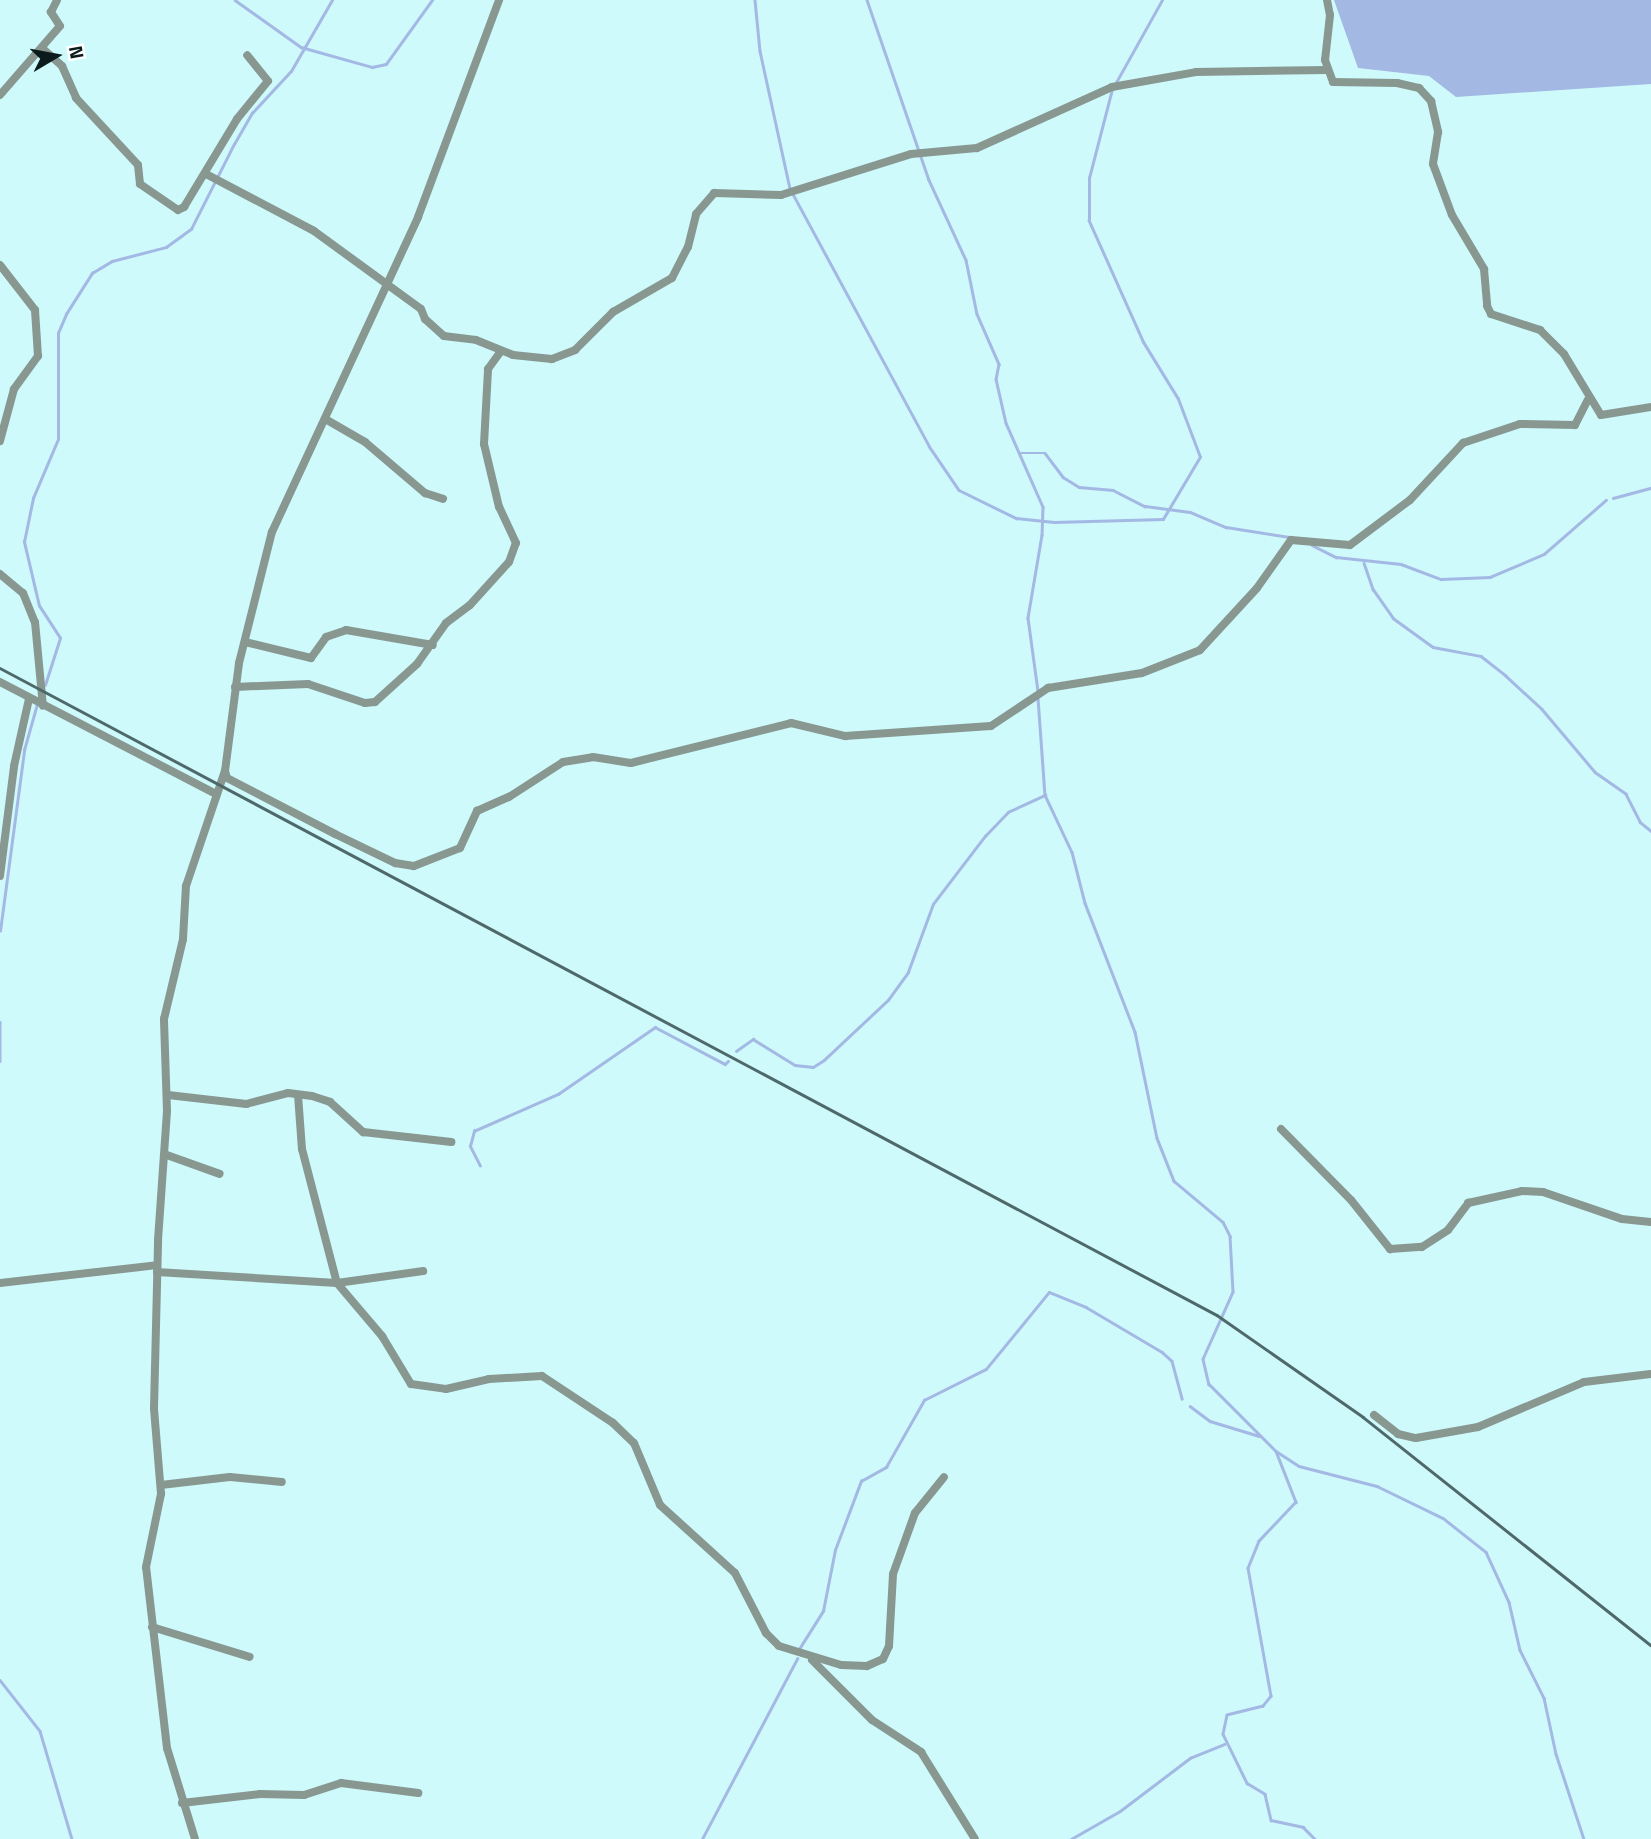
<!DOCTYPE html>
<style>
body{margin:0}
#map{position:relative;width:1651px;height:1839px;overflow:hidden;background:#cefafc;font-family:"Titillium Web",sans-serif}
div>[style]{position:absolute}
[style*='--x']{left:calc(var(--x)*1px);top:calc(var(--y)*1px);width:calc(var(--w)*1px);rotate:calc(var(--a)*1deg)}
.water>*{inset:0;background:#a4b8e4}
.stream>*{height:2.5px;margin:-1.25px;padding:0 1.25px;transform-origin:1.25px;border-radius:1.25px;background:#a4b8e4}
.minor>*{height:8px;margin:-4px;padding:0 4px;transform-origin:4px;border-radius:4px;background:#889891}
.rail>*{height:2.5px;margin:-1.25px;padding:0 1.25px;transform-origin:1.25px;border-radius:1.25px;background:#4f696a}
span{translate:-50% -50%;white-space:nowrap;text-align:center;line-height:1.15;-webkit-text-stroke:7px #fff;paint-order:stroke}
.north{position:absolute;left:21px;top:21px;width:70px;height:70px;-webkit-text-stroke:5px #fff;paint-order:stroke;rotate:80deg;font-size:19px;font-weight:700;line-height:28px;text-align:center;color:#0b1b1c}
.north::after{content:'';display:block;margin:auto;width:24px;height:32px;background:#0b1b1c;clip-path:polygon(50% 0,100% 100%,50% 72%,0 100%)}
</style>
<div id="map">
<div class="water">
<div style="clip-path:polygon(1334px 0,1651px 0,1651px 84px,1456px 97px,1429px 76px,1358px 68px)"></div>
</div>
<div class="stream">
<div style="--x:235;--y:0;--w:81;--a:35.5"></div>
<div style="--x:301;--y:47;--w:74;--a:15.7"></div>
<div style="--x:372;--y:67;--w:14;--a:-12"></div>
<div style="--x:386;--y:64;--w:79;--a:-54.3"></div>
<div style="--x:755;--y:0;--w:51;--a:84.4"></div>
<div style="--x:760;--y:51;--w:141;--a:77.7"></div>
<div style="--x:867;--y:0;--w:190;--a:71"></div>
<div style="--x:929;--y:180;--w:88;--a:65.2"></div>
<div style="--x:966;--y:260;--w:55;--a:78.5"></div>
<div style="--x:977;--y:314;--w:55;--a:66.3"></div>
<div style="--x:999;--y:364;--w:15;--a:101"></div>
<div style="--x:996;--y:379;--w:45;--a:77.2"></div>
<div style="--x:1006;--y:423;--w:92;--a:66.2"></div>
<div style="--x:1043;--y:507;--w:28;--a:92"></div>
<div style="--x:1042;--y:535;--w:84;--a:99.6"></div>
<div style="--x:1028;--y:618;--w:74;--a:82.2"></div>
<div style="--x:1114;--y:86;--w:98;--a:-60.8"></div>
<div style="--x:793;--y:194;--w:286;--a:61.6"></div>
<div style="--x:929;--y:446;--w:53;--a:55.7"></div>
<div style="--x:959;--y:490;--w:64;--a:26.2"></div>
<div style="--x:1016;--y:518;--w:38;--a:6"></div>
<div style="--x:1054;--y:522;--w:109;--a:-1.6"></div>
<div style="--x:1163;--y:519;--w:72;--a:-59.2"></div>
<div style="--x:1200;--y:457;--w:62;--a:-110.8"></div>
<div style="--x:1178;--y:399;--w:67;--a:-121.6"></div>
<div style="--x:1143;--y:342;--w:133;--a:-114.1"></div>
<div style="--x:1089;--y:221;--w:43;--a:-90"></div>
<div style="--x:1089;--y:178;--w:92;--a:-75.5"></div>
<div style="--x:1021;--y:453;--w:24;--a:0"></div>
<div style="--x:1045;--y:453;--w:30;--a:53"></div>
<div style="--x:1063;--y:477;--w:19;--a:32"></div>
<div style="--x:1079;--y:487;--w:34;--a:5"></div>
<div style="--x:1113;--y:490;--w:36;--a:27"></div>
<div style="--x:1145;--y:506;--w:45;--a:7.6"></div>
<div style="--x:1190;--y:512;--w:39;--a:23"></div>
<div style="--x:1226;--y:527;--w:64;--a:9"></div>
<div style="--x:1613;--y:498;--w:39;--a:-15"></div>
<div style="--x:1312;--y:545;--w:27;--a:27"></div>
<div style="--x:1336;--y:557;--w:65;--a:6.1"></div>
<div style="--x:1401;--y:564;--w:43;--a:20.6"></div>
<div style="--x:1441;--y:579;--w:49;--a:-2.3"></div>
<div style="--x:1490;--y:577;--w:59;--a:-23.1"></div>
<div style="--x:1544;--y:554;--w:82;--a:-41.1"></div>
<div style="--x:1364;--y:563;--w:28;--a:71"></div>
<div style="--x:1373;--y:589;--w:35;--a:55"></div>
<div style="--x:1393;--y:618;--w:49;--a:35.9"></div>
<div style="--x:1433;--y:647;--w:49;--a:10.6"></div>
<div style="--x:1481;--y:656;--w:31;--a:38"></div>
<div style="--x:1505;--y:675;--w:50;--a:42.6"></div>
<div style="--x:1542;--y:709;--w:82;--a:49.9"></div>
<div style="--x:1595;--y:772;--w:38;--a:35"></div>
<div style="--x:1626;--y:794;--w:31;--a:63"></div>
<div style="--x:1640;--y:822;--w:14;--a:39"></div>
<div style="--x:45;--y:685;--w:49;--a:-72.3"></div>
<div style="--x:60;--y:638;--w:38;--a:-123"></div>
<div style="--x:39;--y:606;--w:66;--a:-103.2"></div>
<div style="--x:24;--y:542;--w:45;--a:-78.4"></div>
<div style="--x:33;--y:498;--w:64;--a:-67"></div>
<div style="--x:58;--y:439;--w:106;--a:-90"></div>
<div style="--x:58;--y:333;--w:21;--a:-67"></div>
<div style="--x:66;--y:314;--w:49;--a:-57.6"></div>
<div style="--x:92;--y:273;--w:23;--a:-31"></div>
<div style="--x:112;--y:261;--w:56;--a:-14.5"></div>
<div style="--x:166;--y:247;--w:31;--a:-36"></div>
<div style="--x:191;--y:229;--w:95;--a:-63.2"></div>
<div style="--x:234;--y:144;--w:36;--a:-60"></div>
<div style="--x:252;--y:113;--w:57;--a:-47.1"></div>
<div style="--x:291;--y:71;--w:82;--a:-60"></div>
<div style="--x:1038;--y:698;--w:97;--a:85.9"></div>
<div style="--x:1045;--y:795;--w:63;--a:64.7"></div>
<div style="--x:1072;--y:852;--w:53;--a:75.7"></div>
<div style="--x:1085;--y:903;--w:138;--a:68.8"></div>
<div style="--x:1135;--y:1032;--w:108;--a:78.3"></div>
<div style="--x:1157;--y:1138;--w:46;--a:68.4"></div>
<div style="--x:1174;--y:1181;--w:64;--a:39.9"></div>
<div style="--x:1223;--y:1222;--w:16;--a:63"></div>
<div style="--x:1230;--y:1236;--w:56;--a:86.9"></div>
<div style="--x:1233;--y:1292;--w:73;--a:114.1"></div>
<div style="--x:1203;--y:1359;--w:26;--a:77"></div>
<div style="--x:1209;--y:1384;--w:95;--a:45"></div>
<div style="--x:1276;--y:1451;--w:27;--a:33"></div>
<div style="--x:1299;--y:1466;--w:81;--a:14.4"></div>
<div style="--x:1377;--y:1486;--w:73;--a:25.9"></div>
<div style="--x:1443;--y:1518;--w:55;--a:38.3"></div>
<div style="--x:1486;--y:1552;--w:55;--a:65.3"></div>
<div style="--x:1509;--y:1602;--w:49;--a:77.1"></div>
<div style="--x:1520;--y:1650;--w:54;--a:63.4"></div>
<div style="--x:1544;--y:1698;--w:57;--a:77.9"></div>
<div style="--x:1556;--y:1754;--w:89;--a:71.8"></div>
<div style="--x:0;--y:931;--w:183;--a:-82.4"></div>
<div style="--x:24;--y:750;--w:48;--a:-74.2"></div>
<div style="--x:0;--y:1022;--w:39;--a:90"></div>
<div style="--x:736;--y:1051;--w:21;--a:-35"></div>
<div style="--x:753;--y:1039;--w:49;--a:31.8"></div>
<div style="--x:795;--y:1065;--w:18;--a:6"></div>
<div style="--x:813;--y:1067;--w:13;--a:-32"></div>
<div style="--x:824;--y:1060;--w:88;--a:-43.2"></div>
<div style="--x:888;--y:1000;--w:34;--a:-54"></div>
<div style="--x:908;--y:972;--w:72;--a:-69.8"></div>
<div style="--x:933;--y:904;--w:86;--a:-52.6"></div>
<div style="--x:985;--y:836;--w:33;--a:-46"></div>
<div style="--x:1008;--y:812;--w:41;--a:-24.7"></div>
<div style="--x:480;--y:1166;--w:22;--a:-117"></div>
<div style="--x:470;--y:1146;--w:16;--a:-75"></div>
<div style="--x:474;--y:1131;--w:92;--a:-23.8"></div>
<div style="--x:558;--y:1094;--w:118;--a:-34.6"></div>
<div style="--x:655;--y:1027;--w:79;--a:27.9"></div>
<div style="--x:725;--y:1064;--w:4;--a:-45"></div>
<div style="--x:1190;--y:1406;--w:25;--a:37"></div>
<div style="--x:1210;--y:1421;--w:51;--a:17"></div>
<div style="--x:1276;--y:1451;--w:55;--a:68.6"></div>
<div style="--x:1296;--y:1502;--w:54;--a:133.5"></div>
<div style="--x:1259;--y:1541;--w:29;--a:112"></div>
<div style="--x:1248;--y:1568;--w:130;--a:79.8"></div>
<div style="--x:1271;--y:1696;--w:13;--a:129"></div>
<div style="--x:1263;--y:1706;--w:37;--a:166"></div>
<div style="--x:1227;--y:1715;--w:19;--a:102"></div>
<div style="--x:1223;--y:1734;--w:55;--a:63.9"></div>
<div style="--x:1247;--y:1783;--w:21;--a:31"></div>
<div style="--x:1265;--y:1794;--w:27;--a:77"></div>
<div style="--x:1271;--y:1820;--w:33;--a:12"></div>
<div style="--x:1303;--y:1827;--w:17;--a:45"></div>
<div style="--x:799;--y:1649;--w:45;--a:-57.7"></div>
<div style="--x:823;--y:1611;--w:62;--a:-78.9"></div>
<div style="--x:835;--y:1550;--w:74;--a:-69.4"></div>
<div style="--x:861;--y:1481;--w:29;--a:-29"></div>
<div style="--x:886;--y:1467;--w:77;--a:-60.4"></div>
<div style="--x:924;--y:1400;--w:69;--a:-26.6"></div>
<div style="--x:986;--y:1369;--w:99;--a:-50.7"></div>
<div style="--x:1049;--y:1292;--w:40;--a:22"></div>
<div style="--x:1086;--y:1307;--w:88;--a:30.6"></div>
<div style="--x:1162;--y:1352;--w:13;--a:42"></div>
<div style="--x:1172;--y:1361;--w:39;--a:75"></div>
<div style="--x:0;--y:1680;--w:65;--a:51.9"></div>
<div style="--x:40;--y:1731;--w:113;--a:73.5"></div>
<div style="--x:702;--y:1839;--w:204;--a:-62.2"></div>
<div style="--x:1071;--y:1839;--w:56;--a:-29.7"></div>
<div style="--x:1120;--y:1811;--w:88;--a:-37.1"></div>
<div style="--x:1190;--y:1758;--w:37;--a:-22"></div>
</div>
<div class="minor">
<div style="--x:1327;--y:0;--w:15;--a:79"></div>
<div style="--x:1330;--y:15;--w:45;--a:96.3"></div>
<div style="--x:1325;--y:60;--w:23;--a:70"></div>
<div style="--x:1333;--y:82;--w:64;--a:0.9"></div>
<div style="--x:1397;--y:83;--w:23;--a:13"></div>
<div style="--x:1419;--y:88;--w:18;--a:47"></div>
<div style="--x:1431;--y:101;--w:32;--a:77"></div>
<div style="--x:1438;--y:132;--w:32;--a:99"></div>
<div style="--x:1433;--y:164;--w:54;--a:69.6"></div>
<div style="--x:1452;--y:215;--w:63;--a:59.3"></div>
<div style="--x:1484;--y:269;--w:37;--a:85"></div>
<div style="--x:1487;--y:306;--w:9;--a:63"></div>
<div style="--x:1491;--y:314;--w:52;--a:18.1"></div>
<div style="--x:1540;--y:330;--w:34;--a:45"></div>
<div style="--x:1564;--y:354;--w:71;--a:58.8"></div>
<div style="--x:1601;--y:415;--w:51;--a:-9.1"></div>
<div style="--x:42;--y:48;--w:27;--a:42"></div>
<div style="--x:62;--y:66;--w:35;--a:66"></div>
<div style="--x:76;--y:98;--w:91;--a:47.2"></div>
<div style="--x:138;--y:165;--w:19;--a:84"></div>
<div style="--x:140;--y:184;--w:46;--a:34.4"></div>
<div style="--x:178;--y:210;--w:7;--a:-27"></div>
<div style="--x:184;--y:207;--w:103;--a:-58.9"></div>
<div style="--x:237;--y:119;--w:49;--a:-50.8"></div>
<div style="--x:268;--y:81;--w:33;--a:-129"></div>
<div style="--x:0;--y:95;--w:91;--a:-49"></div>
<div style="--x:60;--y:26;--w:17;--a:-123"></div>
<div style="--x:51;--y:12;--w:13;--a:-63"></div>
<div style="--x:206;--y:174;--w:122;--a:27.8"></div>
<div style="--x:314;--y:231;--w:132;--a:36.1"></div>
<div style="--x:421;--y:309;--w:11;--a:68"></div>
<div style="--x:425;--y:319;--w:25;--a:42"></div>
<div style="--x:444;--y:336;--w:32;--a:7"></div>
<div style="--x:476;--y:340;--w:40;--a:22"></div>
<div style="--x:513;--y:355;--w:39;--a:6"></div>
<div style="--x:552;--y:359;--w:25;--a:-21"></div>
<div style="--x:575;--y:350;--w:54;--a:-45"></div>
<div style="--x:613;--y:312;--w:68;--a:-30"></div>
<div style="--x:672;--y:278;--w:35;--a:-63"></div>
<div style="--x:688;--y:247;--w:34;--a:-76"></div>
<div style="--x:696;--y:214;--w:28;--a:-49"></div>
<div style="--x:714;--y:193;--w:67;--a:1.7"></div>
<div style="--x:781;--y:195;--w:136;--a:-17.5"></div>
<div style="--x:911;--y:154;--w:66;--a:-5.2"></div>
<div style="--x:977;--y:148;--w:148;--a:-24.3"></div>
<div style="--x:1112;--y:87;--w:85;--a:-10.1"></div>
<div style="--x:1196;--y:72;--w:131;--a:-0.9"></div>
<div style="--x:0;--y:265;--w:57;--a:52.1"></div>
<div style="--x:35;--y:310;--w:46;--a:86.3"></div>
<div style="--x:38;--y:356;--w:41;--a:126"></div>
<div style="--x:14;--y:389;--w:54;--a:105.1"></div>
<div style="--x:327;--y:420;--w:44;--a:30.1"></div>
<div style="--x:365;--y:442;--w:79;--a:40.4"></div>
<div style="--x:425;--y:493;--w:19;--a:18"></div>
<div style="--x:0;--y:574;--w:30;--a:40"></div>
<div style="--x:23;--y:593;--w:31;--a:68"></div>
<div style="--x:35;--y:622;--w:84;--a:84.6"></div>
<div style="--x:245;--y:642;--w:68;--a:13.6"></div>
<div style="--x:311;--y:658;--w:26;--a:-54"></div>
<div style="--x:326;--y:637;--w:21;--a:-19"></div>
<div style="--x:346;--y:630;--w:88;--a:9.8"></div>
<div style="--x:0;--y:682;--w:243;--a:27.4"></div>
<div style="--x:235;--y:687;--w:73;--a:-2.4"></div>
<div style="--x:308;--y:684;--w:60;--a:18.4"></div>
<div style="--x:365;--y:703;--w:10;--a:-6"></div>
<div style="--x:375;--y:702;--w:57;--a:-42.1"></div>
<div style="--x:417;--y:664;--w:50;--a:-54.7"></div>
<div style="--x:446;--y:623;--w:30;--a:-37"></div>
<div style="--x:470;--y:605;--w:58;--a:-47.8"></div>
<div style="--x:509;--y:562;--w:20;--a:-70"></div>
<div style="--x:516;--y:543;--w:40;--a:-115"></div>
<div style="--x:499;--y:507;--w:65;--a:-103.4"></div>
<div style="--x:484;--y:444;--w:75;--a:-86.9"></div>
<div style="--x:488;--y:369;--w:22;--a:-54"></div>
<div style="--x:225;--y:771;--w:7;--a:74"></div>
<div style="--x:227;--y:778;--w:122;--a:27.4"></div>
<div style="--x:335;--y:834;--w:67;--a:25.8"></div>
<div style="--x:395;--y:863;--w:19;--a:9"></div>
<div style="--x:414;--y:866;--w:49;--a:-21.4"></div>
<div style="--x:460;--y:848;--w:41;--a:-65.3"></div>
<div style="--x:477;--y:811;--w:35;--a:-24"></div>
<div style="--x:509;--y:797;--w:64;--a:-32.9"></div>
<div style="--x:563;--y:762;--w:30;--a:-9"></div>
<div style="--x:593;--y:757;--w:38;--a:9"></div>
<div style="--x:631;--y:763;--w:165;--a:-14"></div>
<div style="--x:791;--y:723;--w:56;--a:13.5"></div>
<div style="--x:845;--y:736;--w:146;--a:-3.9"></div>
<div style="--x:991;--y:726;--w:69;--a:-33.7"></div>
<div style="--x:1048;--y:688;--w:95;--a:-9.1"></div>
<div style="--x:1142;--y:673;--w:62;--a:-21.6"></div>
<div style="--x:1200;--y:650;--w:84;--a:-47.4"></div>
<div style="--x:1257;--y:588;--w:59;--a:-54.7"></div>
<div style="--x:1291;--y:540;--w:59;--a:4.8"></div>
<div style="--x:1350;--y:545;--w:75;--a:-36.9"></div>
<div style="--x:1410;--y:500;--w:78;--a:-47.1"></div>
<div style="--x:1463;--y:443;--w:60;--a:-18.4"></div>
<div style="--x:1520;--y:424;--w:55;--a:1"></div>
<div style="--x:1575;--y:425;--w:28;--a:-63"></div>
<div style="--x:0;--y:876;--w:111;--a:-82.7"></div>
<div style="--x:14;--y:766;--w:69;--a:-77.4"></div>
<div style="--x:168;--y:1095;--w:79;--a:6.6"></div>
<div style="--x:246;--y:1104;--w:43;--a:-14.7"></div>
<div style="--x:288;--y:1093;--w:24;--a:7"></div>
<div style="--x:312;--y:1096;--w:19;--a:18"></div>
<div style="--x:330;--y:1102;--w:45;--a:42.3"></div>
<div style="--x:363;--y:1132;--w:89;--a:6.5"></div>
<div style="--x:298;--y:1095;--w:54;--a:85.8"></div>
<div style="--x:302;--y:1149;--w:138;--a:75.4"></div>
<div style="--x:337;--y:1283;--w:70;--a:49.7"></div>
<div style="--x:382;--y:1336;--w:56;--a:58.9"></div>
<div style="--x:411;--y:1384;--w:35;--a:8"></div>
<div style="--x:446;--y:1389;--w:44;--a:-13.1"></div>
<div style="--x:489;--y:1379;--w:53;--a:-3.2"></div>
<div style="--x:542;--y:1376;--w:85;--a:33.5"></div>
<div style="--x:613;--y:1423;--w:29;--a:44"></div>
<div style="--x:634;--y:1443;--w:67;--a:67.2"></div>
<div style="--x:660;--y:1505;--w:101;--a:42.2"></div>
<div style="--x:735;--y:1573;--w:68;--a:62.7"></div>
<div style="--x:766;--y:1633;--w:18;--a:45"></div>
<div style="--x:779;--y:1646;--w:65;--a:17"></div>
<div style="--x:841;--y:1665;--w:26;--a:2"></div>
<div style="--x:867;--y:1666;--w:17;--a:-24"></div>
<div style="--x:883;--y:1659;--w:14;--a:-65"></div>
<div style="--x:889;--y:1646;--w:72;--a:-86.8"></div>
<div style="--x:893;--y:1574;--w:65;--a:-70.2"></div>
<div style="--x:915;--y:1513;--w:46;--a:-51.1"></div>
<div style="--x:1281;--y:1129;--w:100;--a:45.4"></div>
<div style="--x:1351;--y:1200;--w:63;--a:51.5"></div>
<div style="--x:1390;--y:1249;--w:32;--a:-4"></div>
<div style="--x:1422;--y:1247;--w:31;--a:-33"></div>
<div style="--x:1448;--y:1230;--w:34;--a:-53"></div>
<div style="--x:1468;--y:1203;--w:55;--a:-12.5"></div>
<div style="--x:1522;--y:1191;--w:21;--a:3"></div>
<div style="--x:1543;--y:1192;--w:83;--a:18.9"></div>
<div style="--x:1622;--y:1219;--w:29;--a:6"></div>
<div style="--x:164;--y:1154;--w:59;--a:19.7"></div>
<div style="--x:157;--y:1272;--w:180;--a:3.5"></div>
<div style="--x:337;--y:1283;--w:87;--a:-7.9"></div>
<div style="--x:0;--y:1283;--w:158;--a:-6.5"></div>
<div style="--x:1374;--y:1415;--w:31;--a:38"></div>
<div style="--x:1398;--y:1434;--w:18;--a:13"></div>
<div style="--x:1416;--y:1438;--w:63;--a:-10.1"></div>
<div style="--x:1478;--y:1427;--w:115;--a:-23"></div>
<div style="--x:1584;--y:1382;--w:67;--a:-6.8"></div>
<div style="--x:161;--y:1485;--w:69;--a:-6.6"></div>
<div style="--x:230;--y:1477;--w:52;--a:5.5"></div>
<div style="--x:152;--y:1627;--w:102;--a:17"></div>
<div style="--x:812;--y:1660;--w:85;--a:45"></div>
<div style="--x:872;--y:1720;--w:59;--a:33.1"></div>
<div style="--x:921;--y:1752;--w:102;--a:58.2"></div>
<div style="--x:182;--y:1803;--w:79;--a:-6.6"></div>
<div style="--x:260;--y:1794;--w:44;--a:1.3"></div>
<div style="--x:304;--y:1795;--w:39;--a:-18"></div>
<div style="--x:341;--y:1783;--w:78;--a:7.4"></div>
<div style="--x:195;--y:1839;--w:95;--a:-107.1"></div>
<div style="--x:167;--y:1748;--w:182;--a:-96.6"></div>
<div style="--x:146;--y:1567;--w:75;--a:-78.4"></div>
<div style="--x:161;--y:1494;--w:86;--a:-94.7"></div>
<div style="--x:154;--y:1408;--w:168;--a:-88.6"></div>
<div style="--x:158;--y:1240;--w:129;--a:-86"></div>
<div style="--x:167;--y:1111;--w:92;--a:-91.9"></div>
<div style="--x:164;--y:1019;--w:82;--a:-76.6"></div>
<div style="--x:183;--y:939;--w:53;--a:-86.8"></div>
<div style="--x:186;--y:886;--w:121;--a:-71.3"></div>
<div style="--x:225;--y:771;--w:109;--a:-82.6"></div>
<div style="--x:239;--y:663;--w:135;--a:-75.9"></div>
<div style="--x:272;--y:532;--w:347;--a:-65.1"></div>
<div style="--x:418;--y:217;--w:232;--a:-69.5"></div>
</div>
<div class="rail">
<div style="--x:0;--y:668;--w:1378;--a:28"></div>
<div style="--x:1217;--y:1315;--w:178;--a:34.9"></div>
<div style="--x:1363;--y:1417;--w:367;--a:38.4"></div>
</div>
<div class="north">N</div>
</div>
